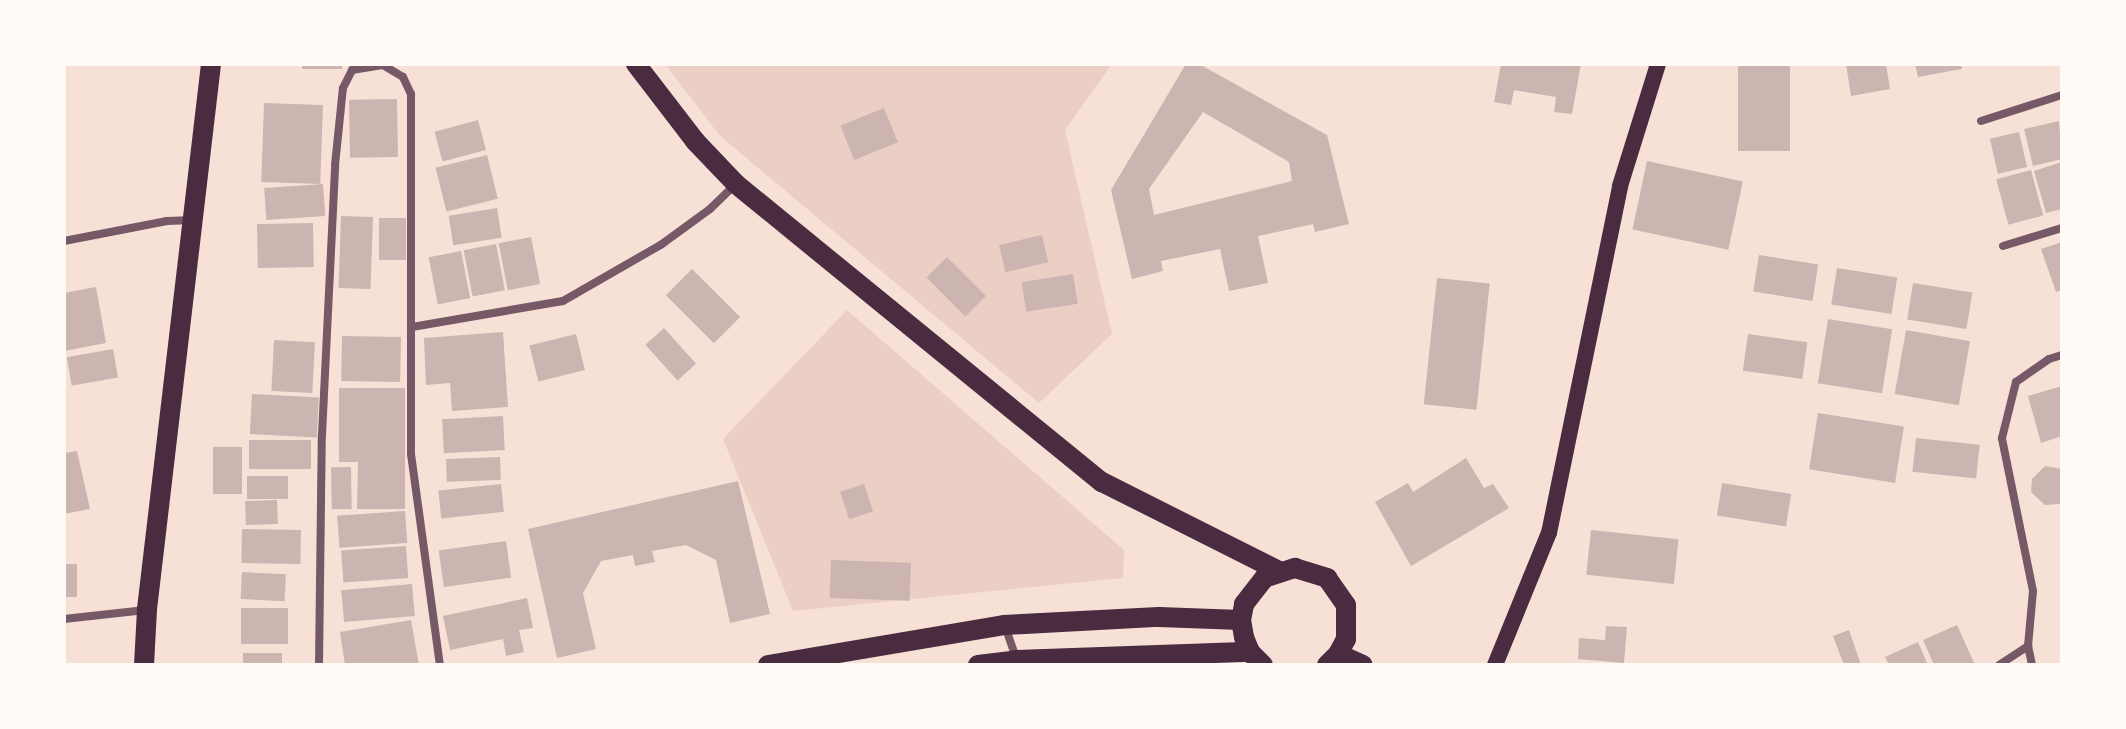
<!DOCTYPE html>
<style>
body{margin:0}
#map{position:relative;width:2126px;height:729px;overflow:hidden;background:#f7e1d7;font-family:"Fira Sans Condensed",sans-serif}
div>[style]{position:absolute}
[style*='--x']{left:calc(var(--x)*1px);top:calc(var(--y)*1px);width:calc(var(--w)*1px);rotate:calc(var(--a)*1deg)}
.green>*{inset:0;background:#ebcfc5}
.building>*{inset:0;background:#ccb4b1;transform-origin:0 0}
.minor>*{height:8px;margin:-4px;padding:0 4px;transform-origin:4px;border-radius:4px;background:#755966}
.secondary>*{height:16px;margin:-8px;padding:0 8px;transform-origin:8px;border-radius:8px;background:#4a2c40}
.primary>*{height:20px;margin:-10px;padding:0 10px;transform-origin:10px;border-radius:10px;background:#4a2c40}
span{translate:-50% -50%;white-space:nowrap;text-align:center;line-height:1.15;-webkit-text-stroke:6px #fffaf5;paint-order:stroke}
.frame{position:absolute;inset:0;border:66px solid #fffaf5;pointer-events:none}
</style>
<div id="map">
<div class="green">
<div style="clip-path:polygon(665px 64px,1112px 64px,1065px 130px,1112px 334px,1039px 403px,720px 136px)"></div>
<div style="clip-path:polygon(847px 310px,1124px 550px,1123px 578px,793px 611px,723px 439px)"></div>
</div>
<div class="building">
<div style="left:302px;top:64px;width:40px;height:5px"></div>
<div style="clip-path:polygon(evenodd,1186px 64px,1199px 64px,1327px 135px,1349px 224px,1315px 232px,1313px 224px,1258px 236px,1268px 283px,1229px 291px,1220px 249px,1161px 261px,1163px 271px,1132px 279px,1111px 190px,1186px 64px,1203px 112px,1289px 162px,1292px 181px,1154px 215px,1149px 189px,1203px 112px)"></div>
<div style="clip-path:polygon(1501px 64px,1581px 64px,1572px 114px,1554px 112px,1556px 97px,1514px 90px,1511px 105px,1494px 102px)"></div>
<div style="left:1738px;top:64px;width:52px;height:87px"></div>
<div style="clip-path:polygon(1846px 64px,1886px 64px,1890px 89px,1851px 96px)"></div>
<div style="clip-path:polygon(1915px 64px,1961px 64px,1962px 69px,1918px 77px)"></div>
<div style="left:397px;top:99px;width:58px;height:48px;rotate:89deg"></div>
<div style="left:264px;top:103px;width:59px;height:79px;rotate:2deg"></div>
<div style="left:884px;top:108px;width:37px;height:47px;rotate:68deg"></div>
<div style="left:478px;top:120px;width:31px;height:45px;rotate:75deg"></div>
<div style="clip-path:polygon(2059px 121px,2062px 159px,2033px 166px,2024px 129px)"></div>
<div style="left:2019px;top:132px;width:36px;height:30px;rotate:77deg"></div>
<div style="left:487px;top:155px;width:45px;height:53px;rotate:76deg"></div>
<div style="left:1647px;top:161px;width:98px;height:70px;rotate:12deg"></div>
<div style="clip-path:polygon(2062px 162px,2062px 209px,2046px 213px,2034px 171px)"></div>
<div style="left:2031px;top:170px;width:47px;height:36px;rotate:75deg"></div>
<div style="left:323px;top:184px;width:32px;height:59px;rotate:86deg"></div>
<div style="left:497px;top:208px;width:30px;height:49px;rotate:81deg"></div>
<div style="left:341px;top:216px;width:32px;height:72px;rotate:2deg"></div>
<div style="left:379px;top:218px;width:27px;height:42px"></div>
<div style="left:313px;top:223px;width:44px;height:56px;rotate:89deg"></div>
<div style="left:1042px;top:235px;width:28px;height:44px;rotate:77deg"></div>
<div style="left:531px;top:237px;width:48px;height:33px;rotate:79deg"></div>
<div style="clip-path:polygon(2062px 242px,2062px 290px,2056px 292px,2041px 249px)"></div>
<div style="left:496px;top:244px;width:47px;height:33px;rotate:79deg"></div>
<div style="left:461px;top:251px;width:48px;height:33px;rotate:79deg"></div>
<div style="left:1759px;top:255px;width:60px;height:37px;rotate:9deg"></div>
<div style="left:947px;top:257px;width:55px;height:29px;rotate:45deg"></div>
<div style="left:1837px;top:268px;width:61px;height:37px;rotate:9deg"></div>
<div style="left:692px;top:269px;width:68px;height:37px;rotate:45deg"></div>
<div style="left:1073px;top:274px;width:30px;height:52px;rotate:81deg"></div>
<div style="left:1437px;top:278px;width:53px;height:127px;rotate:6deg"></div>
<div style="left:1913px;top:283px;width:60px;height:37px;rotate:9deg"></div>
<div style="clip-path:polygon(96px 287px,106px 343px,64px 351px,64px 293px)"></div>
<div style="left:1828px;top:319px;width:65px;height:65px;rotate:9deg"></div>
<div style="left:664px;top:328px;width:48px;height:25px;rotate:48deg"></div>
<div style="left:1906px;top:330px;width:65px;height:65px;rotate:10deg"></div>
<div style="clip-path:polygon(503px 332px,508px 407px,452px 411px,450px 383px,426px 385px,424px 338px)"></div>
<div style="left:576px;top:334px;width:37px;height:48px;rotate:76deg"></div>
<div style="left:1748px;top:334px;width:60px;height:37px;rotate:8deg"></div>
<div style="left:342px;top:336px;width:59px;height:45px;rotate:1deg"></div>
<div style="left:274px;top:340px;width:41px;height:51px;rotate:3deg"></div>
<div style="left:113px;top:349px;width:29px;height:47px;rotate:80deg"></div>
<div style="clip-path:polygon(2062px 386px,2062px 436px,2041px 443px,2028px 396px)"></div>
<div style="clip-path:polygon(339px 388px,405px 388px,405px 509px,357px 509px,358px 462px,339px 462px)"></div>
<div style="left:252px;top:394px;width:67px;height:40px;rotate:3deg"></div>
<div style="left:1818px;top:413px;width:87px;height:57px;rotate:9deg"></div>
<div style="left:503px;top:416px;width:34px;height:61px;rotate:87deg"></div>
<div style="left:1916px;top:438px;width:64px;height:34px;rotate:6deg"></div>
<div style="left:249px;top:440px;width:62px;height:29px"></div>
<div style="left:213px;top:447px;width:29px;height:47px"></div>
<div style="clip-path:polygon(77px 451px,90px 509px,64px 514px,64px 453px)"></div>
<div style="left:500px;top:457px;width:23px;height:54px;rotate:88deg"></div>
<div style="clip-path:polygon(1466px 458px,1484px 488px,1493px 484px,1509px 508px,1411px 566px,1375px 502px,1408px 483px,1413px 492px)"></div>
<div style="clip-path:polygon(2045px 466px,2062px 469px,2062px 501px,2059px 504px,2045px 505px,2031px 492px,2032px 479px)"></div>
<div style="left:351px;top:467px;width:42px;height:20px;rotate:89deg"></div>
<div style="left:247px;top:476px;width:41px;height:23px"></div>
<div style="clip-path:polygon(738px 481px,770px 614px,730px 623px,716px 560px,686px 545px,652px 551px,655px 562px,635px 566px,633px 555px,601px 561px,583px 593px,596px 649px,557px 658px,528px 529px)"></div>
<div style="left:1722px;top:483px;width:70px;height:33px;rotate:9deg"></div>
<div style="left:501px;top:484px;width:28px;height:63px;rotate:84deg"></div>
<div style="left:864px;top:484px;width:29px;height:25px;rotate:72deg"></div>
<div style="left:277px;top:500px;width:24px;height:32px;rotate:88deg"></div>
<div style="left:405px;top:511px;width:32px;height:68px;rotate:86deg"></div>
<div style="left:242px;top:529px;width:59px;height:34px;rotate:1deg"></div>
<div style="left:1591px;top:530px;width:88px;height:45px;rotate:6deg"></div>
<div style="left:506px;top:541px;width:37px;height:68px;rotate:82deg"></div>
<div style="left:406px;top:546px;width:32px;height:65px;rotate:86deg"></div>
<div style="left:831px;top:560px;width:80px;height:38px;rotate:2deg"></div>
<div style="left:64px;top:564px;width:13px;height:33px"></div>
<div style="left:242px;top:572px;width:44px;height:27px;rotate:3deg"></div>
<div style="left:412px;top:584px;width:32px;height:71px;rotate:85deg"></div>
<div style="clip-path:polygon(527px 598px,533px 628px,519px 630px,524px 652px,506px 656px,503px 639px,450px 650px,443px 616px)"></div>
<div style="left:241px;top:608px;width:47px;height:36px"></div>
<div style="clip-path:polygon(411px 620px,419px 665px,345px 665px,340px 632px)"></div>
<div style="clip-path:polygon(1957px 625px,1975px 665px,1934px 665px,1923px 640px)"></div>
<div style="clip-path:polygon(1606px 626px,1627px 627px,1624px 663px,1578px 659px,1579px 638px,1605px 640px)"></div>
<div style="clip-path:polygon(1849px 630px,1861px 665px,1844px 665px,1833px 636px)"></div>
<div style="clip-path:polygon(1918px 642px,1928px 665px,1889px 665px,1885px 657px)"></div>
<div style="left:243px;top:653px;width:39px;height:12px"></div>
</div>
<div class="minor">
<div style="--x:1981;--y:121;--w:85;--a:-17.8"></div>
<div style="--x:64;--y:241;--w:105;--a:-11"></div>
<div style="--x:167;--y:221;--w:26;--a:-2"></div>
<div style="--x:2003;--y:246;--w:62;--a:-17"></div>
<div style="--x:412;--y:327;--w:153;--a:-9.8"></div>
<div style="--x:563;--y:301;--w:114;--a:-29.9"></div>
<div style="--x:662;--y:244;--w:59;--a:-36.1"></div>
<div style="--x:710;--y:209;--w:36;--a:-44"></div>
<div style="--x:64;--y:619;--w:82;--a:-6.3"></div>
<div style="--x:1005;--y:626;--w:34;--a:71"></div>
<div style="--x:2028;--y:646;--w:19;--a:78"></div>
<div style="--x:319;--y:665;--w:230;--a:-89.3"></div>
<div style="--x:322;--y:435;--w:270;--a:-87.2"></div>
<div style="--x:335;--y:165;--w:77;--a:-84.1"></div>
<div style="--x:343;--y:88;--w:20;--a:-63"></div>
<div style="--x:352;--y:70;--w:31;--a:-9"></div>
<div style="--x:383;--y:65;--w:23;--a:31"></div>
<div style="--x:403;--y:77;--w:19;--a:65"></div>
<div style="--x:411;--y:94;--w:360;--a:90"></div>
<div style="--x:411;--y:454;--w:213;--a:82.2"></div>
<div style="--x:1999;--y:665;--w:35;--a:-33"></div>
<div style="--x:2028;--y:646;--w:55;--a:-84.8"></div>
<div style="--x:2033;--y:591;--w:156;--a:-101.5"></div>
<div style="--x:2002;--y:438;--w:58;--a:-76"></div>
<div style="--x:2016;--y:382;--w:40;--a:-34.9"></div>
<div style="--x:2049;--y:359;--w:14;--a:-17"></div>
</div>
<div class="secondary">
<div style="--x:1495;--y:665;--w:143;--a:-67.8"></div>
<div style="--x:1549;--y:533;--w:354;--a:-78.4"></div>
<div style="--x:1620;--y:186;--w:128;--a:-72.7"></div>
</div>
<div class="primary">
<div style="--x:636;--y:64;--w:97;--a:52.5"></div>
<div style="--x:695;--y:141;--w:59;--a:46.4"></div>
<div style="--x:736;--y:184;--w:472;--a:39.2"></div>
<div style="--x:1102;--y:482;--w:198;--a:26.7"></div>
<div style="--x:1338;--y:654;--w:27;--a:24"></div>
<div style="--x:144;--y:665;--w:56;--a:-86.9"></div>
<div style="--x:147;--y:609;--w:549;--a:-83.3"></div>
<div style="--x:768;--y:665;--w:239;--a:-9.6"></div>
<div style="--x:1004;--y:625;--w:155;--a:-3"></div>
<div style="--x:1159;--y:617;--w:82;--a:2.1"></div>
<div style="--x:978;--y:665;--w:38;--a:-7"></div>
<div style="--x:1016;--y:660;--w:234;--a:-2"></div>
<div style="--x:1263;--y:665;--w:18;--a:-135"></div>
<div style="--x:1250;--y:652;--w:16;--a:-112"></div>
<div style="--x:1244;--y:637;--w:17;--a:-100"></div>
<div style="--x:1241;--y:620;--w:16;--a:-79"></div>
<div style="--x:1244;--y:604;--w:33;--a:-52"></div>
<div style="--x:1264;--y:578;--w:33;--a:-18"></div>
<div style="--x:1295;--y:568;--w:34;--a:17"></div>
<div style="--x:1327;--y:578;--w:33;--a:55"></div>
<div style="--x:1346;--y:605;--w:34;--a:90"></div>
<div style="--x:1346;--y:639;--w:17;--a:118"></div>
<div style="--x:1338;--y:654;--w:16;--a:135"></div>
</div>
<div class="frame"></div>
</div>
